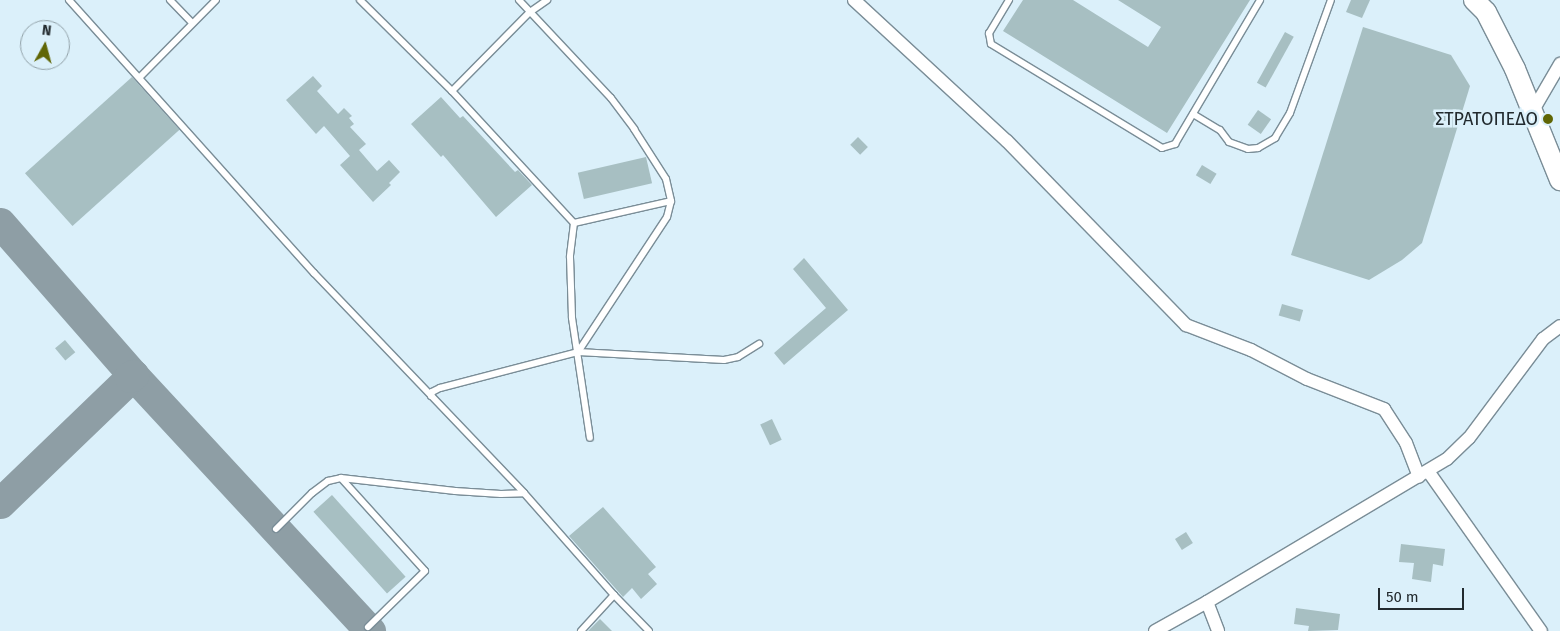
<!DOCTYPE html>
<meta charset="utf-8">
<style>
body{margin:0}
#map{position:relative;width:1560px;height:631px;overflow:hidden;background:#dbf0fa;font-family:"Fira Sans",sans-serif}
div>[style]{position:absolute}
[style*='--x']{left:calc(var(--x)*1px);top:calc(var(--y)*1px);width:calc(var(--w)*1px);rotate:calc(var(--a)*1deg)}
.taxiway>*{height:31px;margin:-15.5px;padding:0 15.5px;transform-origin:15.5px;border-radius:15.5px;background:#8e9ea5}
.building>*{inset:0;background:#a7bfc2;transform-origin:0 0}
.roads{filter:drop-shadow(1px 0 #7a8d97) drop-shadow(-1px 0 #7a8d97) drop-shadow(0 1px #7a8d97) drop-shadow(0 -1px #7a8d97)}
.lane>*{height:6px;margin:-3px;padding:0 3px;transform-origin:3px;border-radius:3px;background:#fff}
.street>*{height:12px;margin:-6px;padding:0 6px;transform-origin:6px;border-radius:6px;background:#fff}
.primary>*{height:20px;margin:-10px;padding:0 10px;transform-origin:10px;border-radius:10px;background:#fff}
.dots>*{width:14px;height:14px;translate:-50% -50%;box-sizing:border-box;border:2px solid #dbf0fa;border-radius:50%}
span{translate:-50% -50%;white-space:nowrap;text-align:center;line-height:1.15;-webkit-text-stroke:5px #dbf0fa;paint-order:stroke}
.poi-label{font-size:18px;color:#222a2e}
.right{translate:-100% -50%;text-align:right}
.north{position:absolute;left:20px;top:20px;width:50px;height:50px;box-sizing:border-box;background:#dbf0fa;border:1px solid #91a1a8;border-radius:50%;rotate:7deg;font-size:14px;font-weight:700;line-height:20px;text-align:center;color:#222a2e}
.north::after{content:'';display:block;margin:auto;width:18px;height:22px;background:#606605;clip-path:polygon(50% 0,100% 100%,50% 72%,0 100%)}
.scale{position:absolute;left:1378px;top:588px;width:86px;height:22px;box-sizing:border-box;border:2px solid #222a2e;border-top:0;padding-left:6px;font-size:15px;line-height:18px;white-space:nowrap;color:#222a2e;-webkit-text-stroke:4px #dbf0fa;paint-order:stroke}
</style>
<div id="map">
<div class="taxiway">
<div style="--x:0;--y:223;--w:202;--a:48.8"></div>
<div style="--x:133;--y:375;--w:349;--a:47.2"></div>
<div style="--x:0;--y:503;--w:185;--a:-43.9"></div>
<div style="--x:133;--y:375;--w:4;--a:153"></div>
</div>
<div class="building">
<div style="clip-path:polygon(1023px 0,1073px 0,1148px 47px,1161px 27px,1118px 0,1250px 0,1167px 133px,1003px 31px)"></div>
<div style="clip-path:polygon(1351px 0,1370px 0,1362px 18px,1346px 12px)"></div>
<div style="clip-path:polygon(1363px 27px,1451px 55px,1470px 86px,1422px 243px,1402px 260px,1369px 280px,1291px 255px)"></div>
<div style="left:1285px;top:32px;width:10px;height:58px;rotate:29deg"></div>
<div style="clip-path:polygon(313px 76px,322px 86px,317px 91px,338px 114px,344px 108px,352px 116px,349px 118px,354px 124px,350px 127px,366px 144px,359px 150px,377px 171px,389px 160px,400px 172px,389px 183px,391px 185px,373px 202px,340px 165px,350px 156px,324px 126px,316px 134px,286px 100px)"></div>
<div style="left:132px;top:77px;width:71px;height:144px;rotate:48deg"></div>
<div style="clip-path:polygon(441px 97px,460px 118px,463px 116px,515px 172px,518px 170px,532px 185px,496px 217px,443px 155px,441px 157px,411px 124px)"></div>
<div style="left:1258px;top:110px;width:16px;height:18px;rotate:35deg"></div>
<div style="left:858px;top:137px;width:14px;height:11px;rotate:45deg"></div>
<div style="left:646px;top:157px;width:27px;height:70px;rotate:77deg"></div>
<div style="left:1202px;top:165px;width:17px;height:12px;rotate:31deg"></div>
<div style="clip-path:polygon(804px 258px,848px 310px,784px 365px,774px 353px,826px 308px,793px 269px)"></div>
<div style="left:1282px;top:304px;width:22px;height:12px;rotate:16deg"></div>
<div style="left:65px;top:340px;width:16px;height:13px;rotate:50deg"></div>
<div style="left:772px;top:419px;width:23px;height:13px;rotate:65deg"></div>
<div style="left:332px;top:495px;width:110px;height:25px;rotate:48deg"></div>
<div style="clip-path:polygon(603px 507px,656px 567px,648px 574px,657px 584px,641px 599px,632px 588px,623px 597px,569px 536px)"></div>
<div style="left:1186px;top:532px;width:13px;height:13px;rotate:58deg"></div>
<div style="clip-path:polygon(1401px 544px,1445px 549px,1443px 566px,1433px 564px,1431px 582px,1412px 579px,1414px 563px,1399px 562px)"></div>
<div style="clip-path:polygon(1296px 608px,1340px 614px,1338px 630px,1308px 631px,1309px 626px,1294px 624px)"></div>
<div style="clip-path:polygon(600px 619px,612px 631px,588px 631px)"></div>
</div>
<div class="roads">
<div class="lane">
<div style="--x:69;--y:0;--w:367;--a:48.1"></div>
<div style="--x:314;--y:273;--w:304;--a:46.3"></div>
<div style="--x:524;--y:493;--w:136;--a:48.6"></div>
<div style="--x:614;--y:595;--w:50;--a:45.8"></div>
<div style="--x:170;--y:0;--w:32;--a:46"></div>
<div style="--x:360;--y:0;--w:129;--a:44.7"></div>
<div style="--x:452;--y:91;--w:180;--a:47.3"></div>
<div style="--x:574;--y:223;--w:34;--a:97"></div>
<div style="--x:570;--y:257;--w:61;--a:88.1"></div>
<div style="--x:572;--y:318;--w:121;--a:81.5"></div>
<div style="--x:519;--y:0;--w:134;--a:46.8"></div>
<div style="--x:611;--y:98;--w:39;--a:53"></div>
<div style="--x:634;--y:129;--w:59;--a:57.4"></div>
<div style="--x:666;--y:179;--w:23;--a:77"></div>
<div style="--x:671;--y:201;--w:16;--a:104"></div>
<div style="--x:667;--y:217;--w:162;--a:123.4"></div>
<div style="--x:1009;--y:0;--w:39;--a:121"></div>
<div style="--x:989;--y:33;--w:11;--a:80"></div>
<div style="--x:991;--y:44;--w:200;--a:31.3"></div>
<div style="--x:1162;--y:148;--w:14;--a:-17"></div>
<div style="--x:1175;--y:144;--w:167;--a:-59.4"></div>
<div style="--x:140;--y:77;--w:108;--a:-45.4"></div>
<div style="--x:452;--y:91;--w:111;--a:-45.4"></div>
<div style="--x:530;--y:12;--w:21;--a:-35"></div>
<div style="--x:1193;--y:114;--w:31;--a:31"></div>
<div style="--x:1220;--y:130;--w:15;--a:53"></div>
<div style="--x:1229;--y:142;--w:20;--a:20"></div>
<div style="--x:1248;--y:149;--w:10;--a:-6"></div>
<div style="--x:1258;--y:148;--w:20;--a:-30"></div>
<div style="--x:1275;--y:138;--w:29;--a:-59"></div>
<div style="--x:1290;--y:113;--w:120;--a:-70.1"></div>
<div style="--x:574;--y:223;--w:99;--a:-12.8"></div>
<div style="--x:431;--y:396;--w:4;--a:-76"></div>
<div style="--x:432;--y:392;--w:9;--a:-27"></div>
<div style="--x:440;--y:388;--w:143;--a:-14.6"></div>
<div style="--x:578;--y:352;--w:146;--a:3.1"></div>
<div style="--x:724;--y:360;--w:14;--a:-12"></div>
<div style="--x:738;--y:357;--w:25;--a:-32"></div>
<div style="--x:341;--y:478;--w:125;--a:47.9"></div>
<div style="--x:425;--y:571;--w:80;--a:135.5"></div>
<div style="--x:276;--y:529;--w:51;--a:-45"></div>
<div style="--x:312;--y:493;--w:20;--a:-37"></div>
<div style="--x:328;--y:481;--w:13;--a:-13"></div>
<div style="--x:341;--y:478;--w:115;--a:6.5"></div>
<div style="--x:455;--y:491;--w:46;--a:3.7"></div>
<div style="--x:501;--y:494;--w:23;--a:-2"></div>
<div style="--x:581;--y:631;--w:49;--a:-47.5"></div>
</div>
<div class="street">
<div style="--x:854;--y:0;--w:208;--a:42.7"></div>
<div style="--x:1007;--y:141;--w:257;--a:45.8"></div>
<div style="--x:1186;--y:325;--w:70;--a:21"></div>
<div style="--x:1251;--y:350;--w:63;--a:27.4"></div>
<div style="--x:1307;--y:379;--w:83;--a:21.3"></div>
<div style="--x:1384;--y:409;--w:40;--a:57.1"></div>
<div style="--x:1406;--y:443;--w:36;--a:69"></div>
<div style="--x:1532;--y:112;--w:56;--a:-59.7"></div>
<div style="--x:1428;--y:471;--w:196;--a:54.8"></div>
<div style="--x:1207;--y:602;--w:31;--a:69"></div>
<div style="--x:1155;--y:631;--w:60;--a:-29.1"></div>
<div style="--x:1207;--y:602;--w:279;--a:-30.8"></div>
<div style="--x:1447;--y:459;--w:30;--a:-44"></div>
<div style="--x:1469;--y:438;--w:124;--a:-53.2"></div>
<div style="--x:1543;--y:339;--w:21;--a:-37"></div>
</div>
<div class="primary">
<div style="--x:1474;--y:0;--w:17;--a:45"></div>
<div style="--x:1486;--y:12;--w:64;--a:63"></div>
<div style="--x:1515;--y:69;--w:120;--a:67.9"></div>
</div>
</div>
<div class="dots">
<div style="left:1548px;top:119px;background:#606605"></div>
</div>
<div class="poi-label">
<span class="right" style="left:1538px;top:119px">ΣΤΡΑΤΟΠΕΔΟ</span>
</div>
<div class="north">N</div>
<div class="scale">50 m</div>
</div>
